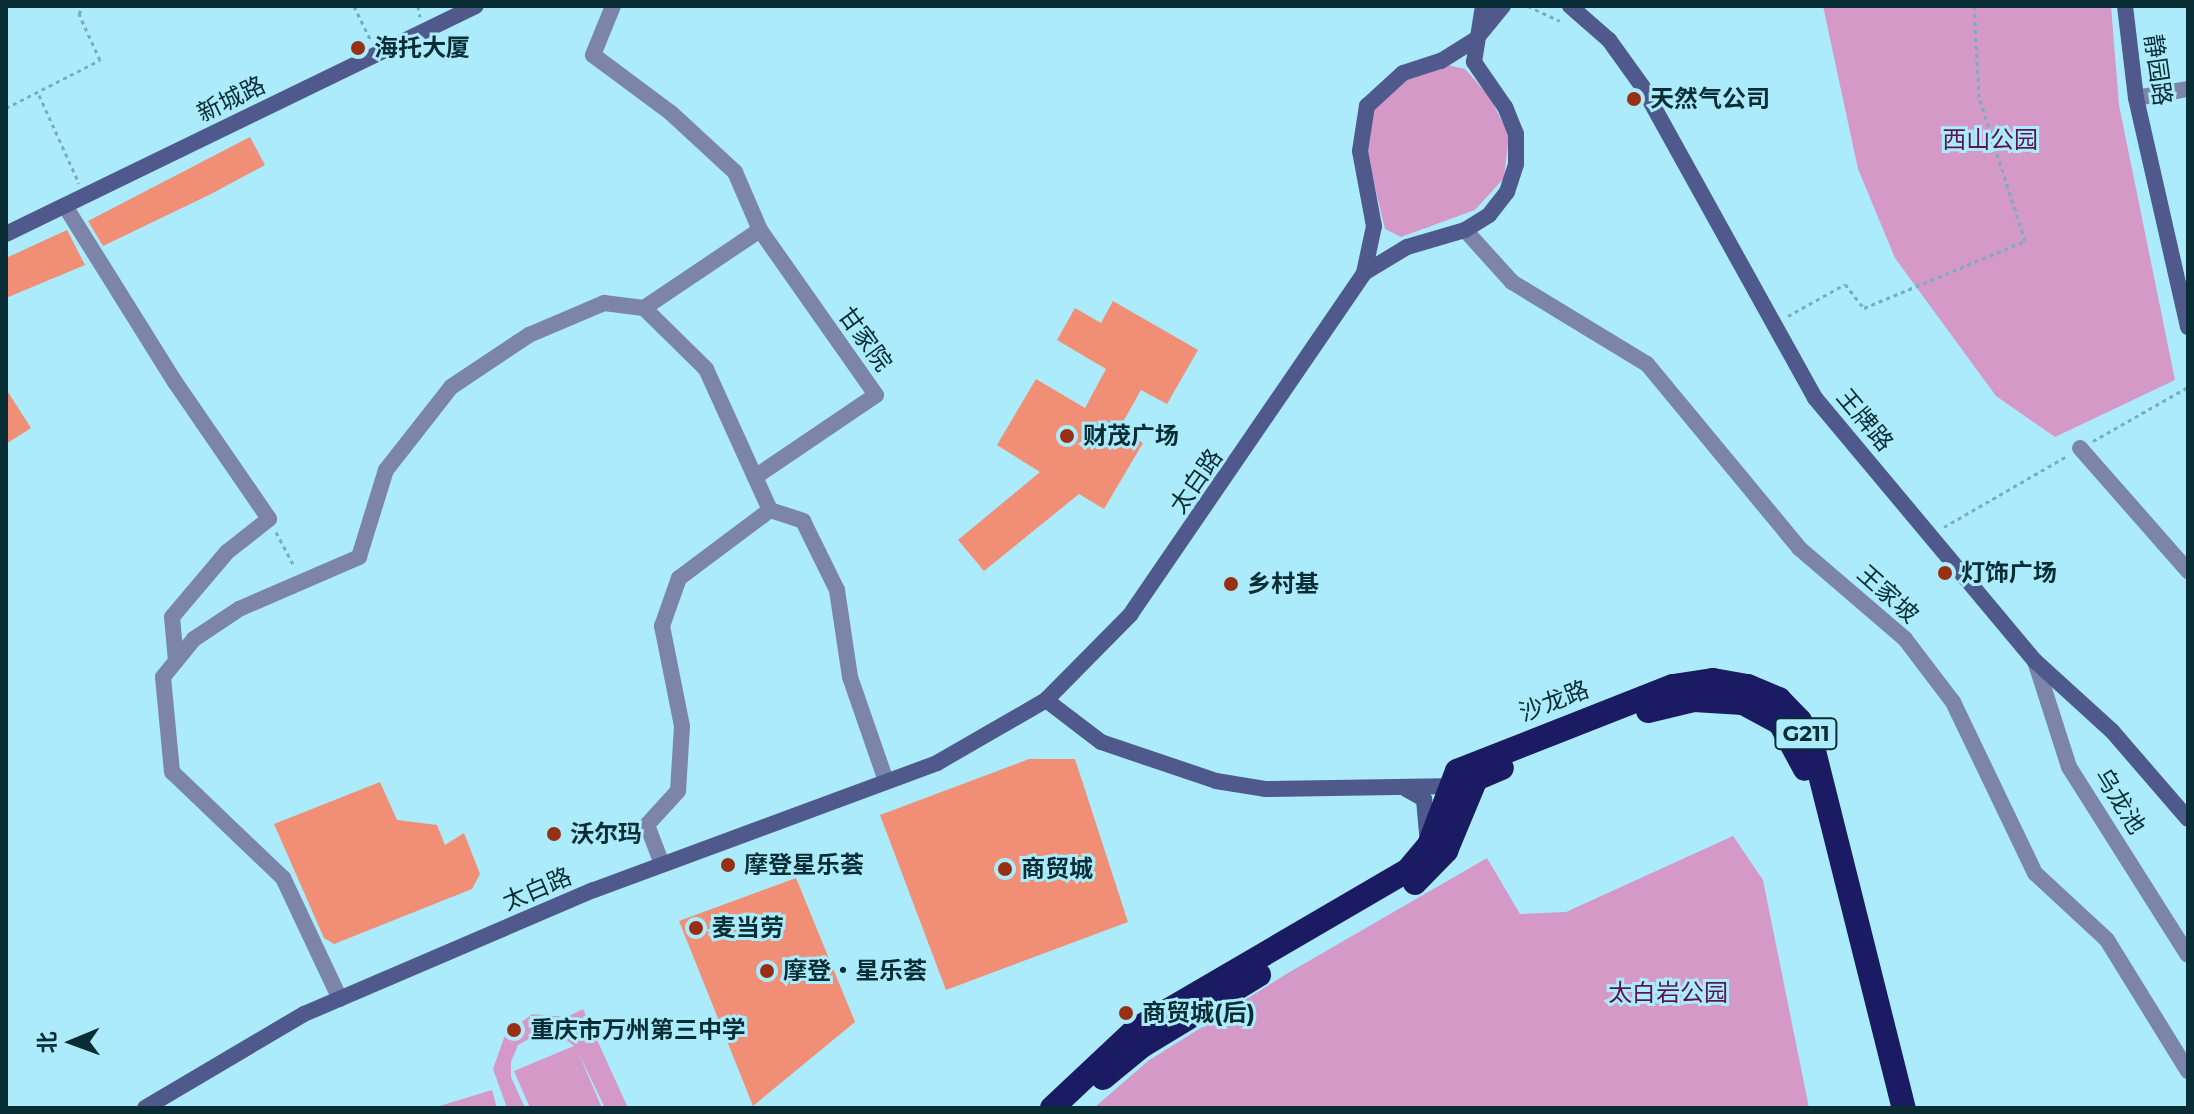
<!DOCTYPE html>
<meta charset="utf-8">
<style>
body{margin:0}
#map{position:relative;width:2194px;height:1114px;overflow:hidden;background:#abebfb;font-family:Montserrat,"Noto Sans SC",sans-serif}
div>[style]{position:absolute}
[style*='--x']{left:calc(var(--x)*1px);top:calc(var(--y)*1px);width:calc(var(--w)*1px);rotate:calc(var(--a)*1deg)}
.green>*{inset:0;background:#d599c7}
.building>*{inset:0;background:#f08f76}
.path>*{height:3px;margin-top:-1.5px;transform-origin:0;background:repeating-linear-gradient(90deg,#77aebb 0 4px,transparent 0 8px)}
.street>*{height:16px;margin:-8px;padding:0 8px;transform-origin:8px;border-radius:8px;background:#7d84a9}
.secondary>*{height:16px;margin:-8px;padding:0 8px;transform-origin:8px;border-radius:8px;background:#4f598c}
.highway>*{height:24px;margin:-12px;padding:0 12px;transform-origin:12px;border-radius:12px;background:#1b1b63}
.dots>*{width:22px;height:22px;translate:-50% -50%;box-sizing:border-box;border:4px solid #abebfb;border-radius:50%}
span{translate:-50% -50%;white-space:nowrap;text-align:center;line-height:1.15;-webkit-text-stroke:6px #abebfb;paint-order:stroke}
.shield-label span{padding:2px 6px;background:#abebfb;border:2px solid;border-radius:6px;-webkit-text-stroke-width:0}
.shield-label{font-size:22px;color:#082d34;font-weight:700}
.poi-label{font-size:24px;color:#082d34;font-weight:700}
.left{translate:0 -50%;text-align:left}
.street-label{font-size:24px;color:#082d34}
.park-label{font-size:24px;color:#5a144f}
.frame{position:absolute;inset:0;border:8px solid #082d34;pointer-events:none}
.north{position:absolute;left:32px;top:1002px;width:80px;height:80px;-webkit-text-stroke:6px #abebfb;paint-order:stroke;rotate:269deg;font-size:22px;font-weight:700;line-height:32px;text-align:center;color:#082d34}
.north::after{content:'';display:block;margin:auto;width:28px;height:36px;background:#082d34;clip-path:polygon(50% 0,100% 100%,50% 72%,0 100%)}
</style>
<div id="map">
<div class="green">
<div style="clip-path:polygon(1823px 6px,2111px 6px,2119px 105px,2175px 380px,2055px 437px,1996px 396px,1895px 258px,1858px 169px)"></div>
<div style="clip-path:polygon(1443px 64px,1465px 69px,1489px 96px,1509px 135px,1504px 178px,1475px 210px,1401px 237px,1385px 229px,1365px 145px,1371px 112px,1388px 87px)"></div>
<div style="clip-path:polygon(1733px 836px,1763px 880px,1809px 1108px,1094px 1108px,1148px 1061px,1288px 973px,1487px 858px,1520px 914px,1566px 912px)"></div>
<div style="clip-path:polygon(583px 1009px,628px 1108px,605px 1108px,578px 1052px,602px 1108px,530px 1108px,514px 1071px,574px 1046px,559px 1034px,543px 1031px,518px 1045px,511px 1062px,511px 1077px,525px 1108px,507px 1108px,493px 1069px,505px 1035px,532px 1014px,567px 1017px)"></div>
<div style="clip-path:polygon(492px 1090px,497px 1108px,433px 1108px)"></div>
</div>
<div class="building">
<div style="clip-path:polygon(250px 137px,265px 165px,211px 194px,103px 246px,88px 221px)"></div>
<div style="clip-path:polygon(67px 230px,85px 265px,6px 298px,6px 258px)"></div>
<div style="clip-path:polygon(1113px 301px,1198px 350px,1167px 404px,1141px 390px,1119px 429px,1143px 443px,1104px 509px,1079px 494px,984px 571px,958px 540px,1040px 472px,997px 445px,1036px 379px,1085px 408px,1106px 369px,1057px 340px,1075px 308px,1101px 323px)"></div>
<div style="clip-path:polygon(6px 389px,31px 428px,6px 444px)"></div>
<div style="clip-path:polygon(1029px 759px,1075px 759px,1128px 922px,946px 990px,880px 815px)"></div>
<div style="clip-path:polygon(380px 782px,397px 820px,437px 825px,445px 845px,464px 833px,480px 874px,472px 889px,334px 944px,324px 938px,274px 824px)"></div>
<div style="clip-path:polygon(796px 878px,855px 1022px,753px 1106px,679px 921px)"></div>
</div>
<div class="path">
<div style="--x:219;--y:6;--w:5;--a:0"></div>
<div style="--x:354;--y:6;--w:37;--a:64"></div>
<div style="--x:418;--y:6;--w:11;--a:80"></div>
<div style="--x:1528;--y:6;--w:35;--a:25"></div>
<div style="--x:39;--y:95;--w:97;--a:65.6"></div>
<div style="--x:6;--y:108;--w:106;--a:-27.1"></div>
<div style="--x:100;--y:60;--w:51;--a:-114.5"></div>
<div style="--x:79;--y:14;--w:9;--a:-63"></div>
<div style="--x:1788;--y:316;--w:65;--a:-29.3"></div>
<div style="--x:1845;--y:284;--w:31;--a:52"></div>
<div style="--x:1864;--y:308;--w:174;--a:-22.6"></div>
<div style="--x:2025;--y:241;--w:151;--a:-107.7"></div>
<div style="--x:1979;--y:97;--w:91;--a:-93.1"></div>
<div style="--x:2093;--y:441;--w:109;--a:-29.6"></div>
<div style="--x:1944;--y:527;--w:140;--a:-30"></div>
<div style="--x:276;--y:532;--w:40;--a:62"></div>
</div>
<div class="street">
<div style="--x:613;--y:6;--w:53;--a:112.2"></div>
<div style="--x:593;--y:55;--w:97;--a:36.6"></div>
<div style="--x:671;--y:113;--w:87;--a:42.7"></div>
<div style="--x:735;--y:172;--w:63;--a:66.7"></div>
<div style="--x:760;--y:230;--w:140;--a:146.1"></div>
<div style="--x:2136;--y:98;--w:53;--a:-9.8"></div>
<div style="--x:65;--y:206;--w:208;--a:58"></div>
<div style="--x:175;--y:382;--w:166;--a:55.5"></div>
<div style="--x:269;--y:519;--w:53;--a:141.8"></div>
<div style="--x:227;--y:552;--w:85;--a:130.2"></div>
<div style="--x:172;--y:617;--w:44;--a:84.8"></div>
<div style="--x:1465;--y:230;--w:70;--a:47.9"></div>
<div style="--x:1512;--y:282;--w:158;--a:31.3"></div>
<div style="--x:1647;--y:364;--w:239;--a:50.4"></div>
<div style="--x:1799;--y:548;--w:140;--a:40.6"></div>
<div style="--x:1905;--y:639;--w:79;--a:52.7"></div>
<div style="--x:1953;--y:702;--w:190;--a:64.4"></div>
<div style="--x:2035;--y:873;--w:98;--a:42.9"></div>
<div style="--x:2107;--y:940;--w:154;--a:58.3"></div>
<div style="--x:2080;--y:448;--w:164;--a:48.7"></div>
<div style="--x:755;--y:477;--w:146;--a:-34.1"></div>
<div style="--x:876;--y:395;--w:202;--a:-125.1"></div>
<div style="--x:770;--y:510;--w:35;--a:18"></div>
<div style="--x:803;--y:521;--w:77;--a:63.8"></div>
<div style="--x:837;--y:590;--w:88;--a:81.5"></div>
<div style="--x:850;--y:677;--w:110;--a:70.9"></div>
<div style="--x:2035;--y:661;--w:111;--a:72.2"></div>
<div style="--x:2069;--y:767;--w:222;--a:57.7"></div>
<div style="--x:340;--y:999;--w:134;--a:-115.2"></div>
<div style="--x:283;--y:878;--w:153;--a:-136.3"></div>
<div style="--x:172;--y:772;--w:95;--a:-95.4"></div>
<div style="--x:163;--y:677;--w:49;--a:-50.8"></div>
<div style="--x:194;--y:639;--w:54;--a:-33.7"></div>
<div style="--x:239;--y:609;--w:131;--a:-23.4"></div>
<div style="--x:359;--y:557;--w:91;--a:-72.8"></div>
<div style="--x:386;--y:470;--w:105;--a:-51.9"></div>
<div style="--x:451;--y:387;--w:94;--a:-33.7"></div>
<div style="--x:529;--y:335;--w:82;--a:-23.1"></div>
<div style="--x:604;--y:303;--w:40;--a:7.1"></div>
<div style="--x:644;--y:308;--w:87;--a:44.5"></div>
<div style="--x:706;--y:369;--w:155;--a:65.6"></div>
<div style="--x:770;--y:510;--w:114;--a:143.2"></div>
<div style="--x:679;--y:578;--w:51;--a:109.5"></div>
<div style="--x:662;--y:626;--w:102;--a:78.7"></div>
<div style="--x:682;--y:726;--w:65;--a:93.5"></div>
<div style="--x:678;--y:791;--w:46;--a:132.4"></div>
<div style="--x:647;--y:825;--w:42;--a:69"></div>
</div>
<div class="secondary">
<div style="--x:1570;--y:6;--w:52;--a:41.1"></div>
<div style="--x:1609;--y:40;--w:57;--a:54.3"></div>
<div style="--x:1642;--y:86;--w:357;--a:61"></div>
<div style="--x:1815;--y:398;--w:343;--a:50.1"></div>
<div style="--x:2035;--y:661;--w:104;--a:42.3"></div>
<div style="--x:2112;--y:731;--w:116;--a:49.2"></div>
<div style="--x:2125;--y:6;--w:93;--a:83.2"></div>
<div style="--x:2136;--y:98;--w:235;--a:77.2"></div>
<div style="--x:6;--y:234;--w:522;--a:-25.88"></div>
<div style="--x:1364;--y:273;--w:50;--a:-31.2"></div>
<div style="--x:1407;--y:247;--w:60;--a:-16.3"></div>
<div style="--x:1465;--y:230;--w:28;--a:-32"></div>
<div style="--x:1489;--y:215;--w:29;--a:-52"></div>
<div style="--x:1507;--y:192;--w:29;--a:-72"></div>
<div style="--x:1516;--y:164;--w:30;--a:-90"></div>
<div style="--x:1516;--y:134;--w:29;--a:-112"></div>
<div style="--x:1505;--y:107;--w:55;--a:-124.6"></div>
<div style="--x:1474;--y:62;--w:57;--a:-80.9"></div>
<div style="--x:1046;--y:700;--w:69;--a:37.4"></div>
<div style="--x:1101;--y:742;--w:121;--a:18.7"></div>
<div style="--x:1216;--y:781;--w:51;--a:9.1"></div>
<div style="--x:1266;--y:789;--w:192;--a:-0.9"></div>
<div style="--x:1406;--y:789;--w:21;--a:29"></div>
<div style="--x:1424;--y:799;--w:35;--a:85"></div>
<div style="--x:145;--y:1108;--w:185;--a:-30.6"></div>
<div style="--x:304;--y:1014;--w:315;--a:-23.2"></div>
<div style="--x:594;--y:890;--w:366;--a:-20.3"></div>
<div style="--x:937;--y:763;--w:126;--a:-30"></div>
<div style="--x:1046;--y:700;--w:120;--a:-45.3"></div>
<div style="--x:1130;--y:615;--w:414;--a:-55.6"></div>
<div style="--x:1364;--y:273;--w:48;--a:-78"></div>
<div style="--x:1374;--y:226;--w:76;--a:-100.6"></div>
<div style="--x:1360;--y:151;--w:46;--a:-81.2"></div>
<div style="--x:1367;--y:106;--w:49;--a:-42.5"></div>
<div style="--x:1403;--y:73;--w:40;--a:-18"></div>
<div style="--x:1441;--y:61;--w:41;--a:-32.2"></div>
<div style="--x:1476;--y:39;--w:43;--a:-50.7"></div>
</div>
<div class="highway">
<div style="--x:1648;--y:711;--w:47;--a:-13.4"></div>
<div style="--x:1694;--y:700;--w:49;--a:3.5"></div>
<div style="--x:1743;--y:703;--w:42;--a:28.4"></div>
<div style="--x:1780;--y:723;--w:52;--a:61.5"></div>
<div style="--x:1415;--y:883;--w:45;--a:-45.9"></div>
<div style="--x:1446;--y:851;--w:78;--a:-67.4"></div>
<div style="--x:1476;--y:779;--w:28;--a:-23"></div>
<div style="--x:1103;--y:1078;--w:50;--a:-39.4"></div>
<div style="--x:1142;--y:1046;--w:137;--a:-31.3"></div>
<div style="--x:1052;--y:1108;--w:115;--a:-43.2"></div>
<div style="--x:1136;--y:1029;--w:315;--a:-30.3"></div>
<div style="--x:1408;--y:870;--w:33;--a:-50"></div>
<div style="--x:1429;--y:845;--w:79;--a:-69.3"></div>
<div style="--x:1457;--y:771;--w:232;--a:-21.5"></div>
<div style="--x:1673;--y:686;--w:40;--a:-8.5"></div>
<div style="--x:1713;--y:680;--w:36;--a:10"></div>
<div style="--x:1748;--y:686;--w:34;--a:23"></div>
<div style="--x:1779;--y:699;--w:30;--a:46"></div>
<div style="--x:1800;--y:721;--w:29;--a:63"></div>
<div style="--x:1813;--y:747;--w:372;--a:75.9"></div>
</div>
<div class="dots">
<div style="left:358px;top:48px;background:#983015"></div>
<div style="left:1634px;top:99px;background:#983015"></div>
<div style="left:1067px;top:436px;background:#983015"></div>
<div style="left:1945px;top:573px;background:#983015"></div>
<div style="left:1231px;top:584px;background:#983015"></div>
<div style="left:554px;top:834px;background:#983015"></div>
<div style="left:728px;top:865px;background:#983015"></div>
<div style="left:1005px;top:869px;background:#983015"></div>
<div style="left:696px;top:928px;background:#983015"></div>
<div style="left:767px;top:971px;background:#983015"></div>
<div style="left:1126px;top:1013px;background:#983015"></div>
<div style="left:514px;top:1030px;background:#983015"></div>
</div>
<div class="shield-label">
<span style="left:1806px;top:734px">G211</span>
</div>
<div class="poi-label">
<span class="left" style="left:374px;top:48px">海托大厦</span>
<span class="left" style="left:1650px;top:99px">天然气公司</span>
<span class="left" style="left:1083px;top:436px">财茂广场</span>
<span class="left" style="left:1961px;top:573px">灯饰广场</span>
<span class="left" style="left:1247px;top:584px">乡村基</span>
<span class="left" style="left:570px;top:834px">沃尔玛</span>
<span class="left" style="left:744px;top:865px">摩登星乐荟</span>
<span class="left" style="left:1021px;top:869px">商贸城</span>
<span class="left" style="left:712px;top:928px">麦当劳</span>
<span class="left" style="left:783px;top:971px">摩登・星乐荟</span>
<span class="left" style="left:1142px;top:1013px">商贸城(后)</span>
<span class="left" style="left:530px;top:1030px">重庆市万州第三中学</span>
</div>
<div class="street-label">
<span style="left:2158px;top:70px;rotate:82deg">静园路</span>
<span style="left:231px;top:99px;rotate:-26deg">新城路</span>
<span style="left:865px;top:339px;rotate:54deg">甘家院</span>
<span style="left:1865px;top:420px;rotate:50deg">王牌路</span>
<span style="left:1196px;top:481px;rotate:-55deg">太白路</span>
<span style="left:1888px;top:594px;rotate:42deg">王家坡</span>
<span style="left:1554px;top:701px;rotate:-21deg">沙龙路</span>
<span style="left:2120px;top:801px;rotate:58deg">乌龙池</span>
<span style="left:537px;top:889px;rotate:-23deg">太白路</span>
</div>
<div class="park-label">
<span style="left:1990px;top:140px">西山公园</span>
<span style="left:1668px;top:993px">太白岩公园</span>
</div>
<div class="frame"></div>
<div class="north">北</div>
</div>
